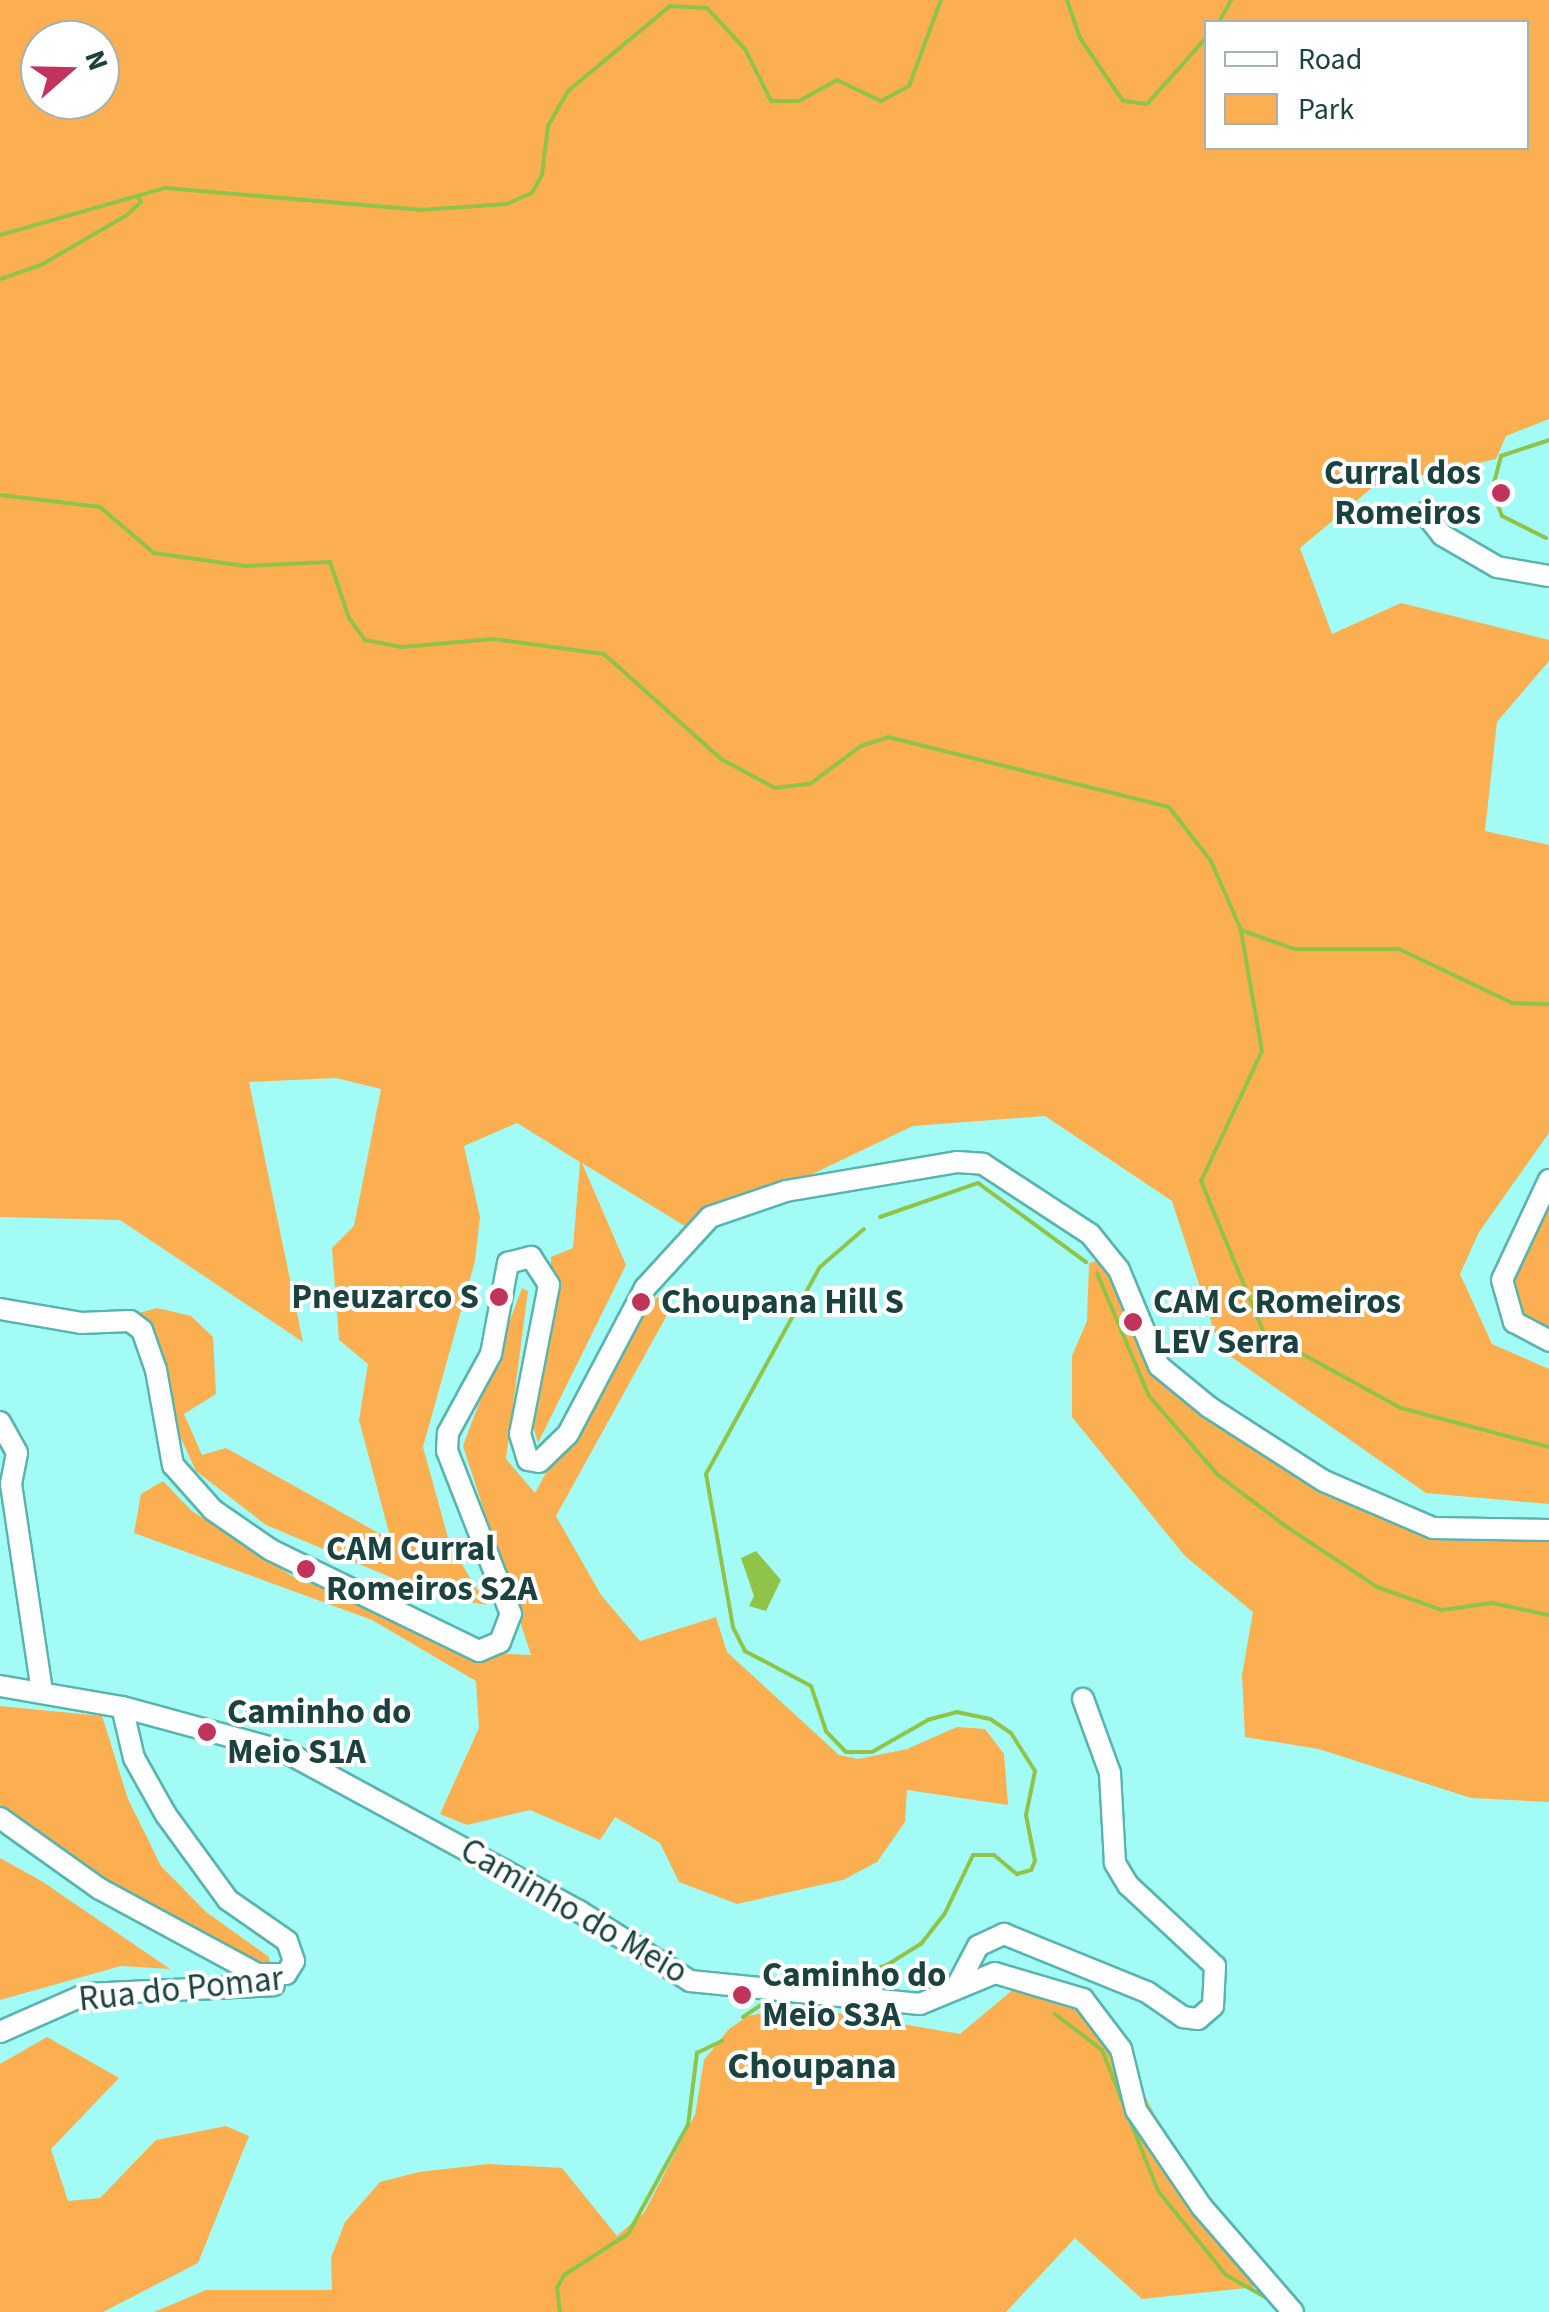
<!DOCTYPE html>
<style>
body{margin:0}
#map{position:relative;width:1549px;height:2312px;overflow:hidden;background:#a2fcf5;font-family:"Source Sans 3",sans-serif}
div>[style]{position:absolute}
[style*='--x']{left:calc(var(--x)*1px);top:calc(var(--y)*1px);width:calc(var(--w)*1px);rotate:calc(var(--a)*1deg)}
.green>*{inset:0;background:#fbaf50}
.water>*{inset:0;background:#90c448}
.stream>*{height:4px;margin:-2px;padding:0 2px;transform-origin:2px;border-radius:2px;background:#90c448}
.roads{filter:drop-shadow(2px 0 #59b4ad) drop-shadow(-2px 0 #59b4ad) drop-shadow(0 2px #59b4ad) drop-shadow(0 -2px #59b4ad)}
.minor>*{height:20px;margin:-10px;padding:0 10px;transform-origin:10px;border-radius:10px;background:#fff}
.dots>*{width:28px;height:28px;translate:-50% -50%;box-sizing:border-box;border:5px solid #fff;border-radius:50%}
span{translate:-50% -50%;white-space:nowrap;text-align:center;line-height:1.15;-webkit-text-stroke:8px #fff;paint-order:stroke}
.poi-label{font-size:35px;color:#1c423f;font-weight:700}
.right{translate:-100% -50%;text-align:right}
.left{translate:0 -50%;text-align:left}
.street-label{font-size:35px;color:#1c423f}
.neighbourhood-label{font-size:38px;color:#1c423f;font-weight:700}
.legend{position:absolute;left:1204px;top:20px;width:325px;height:130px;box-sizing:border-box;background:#fff;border:2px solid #a4b3b2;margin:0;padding:12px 18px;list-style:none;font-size:30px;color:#1c423f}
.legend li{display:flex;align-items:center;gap:20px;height:50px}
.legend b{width:50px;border:2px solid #a4b3b2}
.north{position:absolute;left:20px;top:20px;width:100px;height:100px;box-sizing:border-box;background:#fff;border:2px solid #a4b3b2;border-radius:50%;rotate:70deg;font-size:28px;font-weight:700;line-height:40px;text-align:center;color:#1c423f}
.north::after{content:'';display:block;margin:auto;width:35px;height:45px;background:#c2335b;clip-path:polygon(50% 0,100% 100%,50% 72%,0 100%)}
</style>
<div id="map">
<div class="green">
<div style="clip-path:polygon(evenodd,0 0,1549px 0,1549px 419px,1506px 436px,1496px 459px,1373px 487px,1300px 548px,1332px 634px,1401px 603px,1549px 640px,1549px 661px,1497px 722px,1485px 831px,1549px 845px,1549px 1133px,1479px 1232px,1460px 1274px,1492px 1344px,1549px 1369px,1549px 1504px,1426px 1493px,1220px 1349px,1172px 1201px,1045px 1116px,913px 1126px,693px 1231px,582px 1163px,626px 1265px,538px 1443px,530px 1415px,551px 1316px,551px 1257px,573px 1248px,580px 1162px,517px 1123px,464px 1146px,480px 1217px,475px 1261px,423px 1447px,450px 1545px,487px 1605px,433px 1595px,266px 1525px,196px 1471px,178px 1432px,163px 1357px,139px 1313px,157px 1308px,191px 1316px,213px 1337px,216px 1394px,184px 1414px,202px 1455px,226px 1448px,391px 1540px,359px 1420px,368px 1364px,339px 1340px,332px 1248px,354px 1226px,381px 1089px,336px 1078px,249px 1082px,303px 1342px,120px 1220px,0 1217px,0 0,1206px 22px,1526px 22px,1526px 148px,1206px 148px,1206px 22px,0 0,40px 40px,100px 40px,100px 100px,40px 100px,40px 40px)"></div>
<div style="clip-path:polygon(1549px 1196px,1549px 1330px,1520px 1315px,1507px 1277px)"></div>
<div style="clip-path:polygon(1111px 1257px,1159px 1366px,1324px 1481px,1433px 1528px,1549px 1530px,1549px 1802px,1471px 1798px,1319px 1749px,1245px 1737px,1242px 1675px,1253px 1612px,1185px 1556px,1072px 1417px,1072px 1356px,1087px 1321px,1089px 1263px)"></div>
<div style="clip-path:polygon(522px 1288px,528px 1291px,506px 1459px,535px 1493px,641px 1300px,663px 1297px,672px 1306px,556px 1516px,601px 1595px,640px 1641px,716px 1617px,727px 1652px,839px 1755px,858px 1759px,907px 1749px,957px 1727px,985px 1729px,1004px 1754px,1008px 1805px,907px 1790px,905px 1822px,877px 1862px,843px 1880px,737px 1904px,679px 1882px,660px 1843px,615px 1817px,600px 1840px,530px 1810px,467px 1825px,440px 1814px,479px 1728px,476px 1681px,372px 1620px,134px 1533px,141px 1494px,163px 1481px,192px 1511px,292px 1576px,484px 1653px,531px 1655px,463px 1446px)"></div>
<div style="clip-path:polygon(0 1706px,102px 1716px,128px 1799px,161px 1866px,206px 1912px,269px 1957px,271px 1968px,103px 1886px,0 1806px)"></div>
<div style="clip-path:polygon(0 1858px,43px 1882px,170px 1969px,121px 1966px,0 2000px)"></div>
<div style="clip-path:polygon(1027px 1978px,1083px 1999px,1121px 2049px,1202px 2207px,1275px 2285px,1142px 2299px,1075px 2238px,1006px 2312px,154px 2312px,206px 2290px,332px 2290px,331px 2258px,345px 2222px,380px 2182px,419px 2172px,489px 2164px,562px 2168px,617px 2236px,644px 2213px,695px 2115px,704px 2060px,729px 2029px,748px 2016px,798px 2006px,960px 2034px)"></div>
<div style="clip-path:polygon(47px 2037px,119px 2078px,51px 2149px,68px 2201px,100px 2198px,156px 2140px,226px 2126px,249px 2136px,198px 2263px,103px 2312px,0 2312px,0 2064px)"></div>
</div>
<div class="water">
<div style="clip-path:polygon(756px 1551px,781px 1580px,766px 1611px,749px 1606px,754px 1596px,741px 1558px)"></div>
</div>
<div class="stream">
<div style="--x:1067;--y:0;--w:40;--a:71.1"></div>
<div style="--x:1080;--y:38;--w:76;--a:55.7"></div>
<div style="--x:1123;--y:101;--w:24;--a:7"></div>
<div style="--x:1147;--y:104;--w:89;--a:-48.2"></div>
<div style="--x:1219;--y:22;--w:25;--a:-61"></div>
<div style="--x:0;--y:235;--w:172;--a:-15.9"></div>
<div style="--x:165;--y:188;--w:256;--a:4.9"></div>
<div style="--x:420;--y:210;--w:87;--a:-3.9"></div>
<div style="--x:507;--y:204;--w:27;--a:-24"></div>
<div style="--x:532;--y:193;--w:21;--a:-61"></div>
<div style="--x:542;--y:175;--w:49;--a:-83"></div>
<div style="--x:548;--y:126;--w:40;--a:-60.3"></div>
<div style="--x:568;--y:91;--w:133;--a:-39.8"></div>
<div style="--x:670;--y:6;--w:37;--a:3"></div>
<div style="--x:707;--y:8;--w:56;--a:47.2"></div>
<div style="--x:745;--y:49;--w:58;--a:63.4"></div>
<div style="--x:771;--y:101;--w:28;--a:0"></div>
<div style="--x:799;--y:101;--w:43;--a:-28.9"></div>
<div style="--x:837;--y:80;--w:49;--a:25.5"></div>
<div style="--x:881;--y:101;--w:32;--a:-28"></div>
<div style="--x:909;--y:86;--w:92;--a:-69.6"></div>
<div style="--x:0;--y:279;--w:43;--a:-18.9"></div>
<div style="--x:41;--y:265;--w:99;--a:-30.2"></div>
<div style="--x:127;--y:215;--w:19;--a:-43"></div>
<div style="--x:141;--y:202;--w:6;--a:-121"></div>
<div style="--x:0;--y:495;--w:101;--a:6.8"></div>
<div style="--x:100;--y:507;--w:71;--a:40.4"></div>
<div style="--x:154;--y:553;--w:92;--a:8.1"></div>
<div style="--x:245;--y:566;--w:85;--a:-2.7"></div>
<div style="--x:330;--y:562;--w:59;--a:71.3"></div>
<div style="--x:349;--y:618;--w:27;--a:54"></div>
<div style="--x:365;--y:640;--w:38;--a:11"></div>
<div style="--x:402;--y:647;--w:91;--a:-5"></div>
<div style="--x:493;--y:639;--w:112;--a:7.7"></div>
<div style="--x:604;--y:654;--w:157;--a:41.9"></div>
<div style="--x:721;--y:759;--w:61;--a:28.2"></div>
<div style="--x:775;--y:788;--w:35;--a:-7"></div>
<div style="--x:810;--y:784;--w:64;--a:-36.7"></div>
<div style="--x:861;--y:746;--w:28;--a:-18"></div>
<div style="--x:888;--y:737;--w:290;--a:14"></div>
<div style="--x:1169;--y:807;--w:68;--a:52.1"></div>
<div style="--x:1211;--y:861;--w:75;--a:66.5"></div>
<div style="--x:1241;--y:930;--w:56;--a:19.7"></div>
<div style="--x:1294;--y:949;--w:105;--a:0"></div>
<div style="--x:1399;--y:949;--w:125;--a:25.5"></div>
<div style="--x:1512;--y:1003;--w:37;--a:2"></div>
<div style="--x:1546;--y:538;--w:49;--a:-153.4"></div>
<div style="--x:1502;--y:516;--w:28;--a:-111"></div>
<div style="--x:1492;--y:490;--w:35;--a:-75"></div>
<div style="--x:1501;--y:456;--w:51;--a:-18.4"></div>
<div style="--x:1241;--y:931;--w:122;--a:80.1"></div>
<div style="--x:1262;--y:1051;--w:144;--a:115.1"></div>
<div style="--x:1201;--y:1181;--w:165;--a:67.5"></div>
<div style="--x:1264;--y:1333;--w:156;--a:28.7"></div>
<div style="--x:1401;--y:1408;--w:153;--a:14.8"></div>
<div style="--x:880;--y:1217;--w:104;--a:-19.1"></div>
<div style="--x:978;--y:1183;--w:134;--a:36.2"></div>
<div style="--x:1097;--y:1273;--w:134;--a:67.1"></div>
<div style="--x:1149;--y:1396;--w:105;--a:48.9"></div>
<div style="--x:1218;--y:1475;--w:83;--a:37.1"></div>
<div style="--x:1284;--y:1525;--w:112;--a:33.7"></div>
<div style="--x:1377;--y:1587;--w:69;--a:19.5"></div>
<div style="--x:1442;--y:1610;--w:50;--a:-8"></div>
<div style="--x:1492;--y:1603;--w:58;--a:11.9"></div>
<div style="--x:827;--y:1985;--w:63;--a:-18.4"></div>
<div style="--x:887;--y:1965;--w:40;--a:-32"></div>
<div style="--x:921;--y:1944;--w:39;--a:-52"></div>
<div style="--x:945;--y:1913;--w:64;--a:-64.2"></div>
<div style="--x:973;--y:1855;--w:21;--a:0"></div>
<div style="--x:994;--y:1855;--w:30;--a:40"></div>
<div style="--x:1017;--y:1874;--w:15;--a:-16"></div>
<div style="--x:1031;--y:1870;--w:10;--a:-66"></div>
<div style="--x:1035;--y:1861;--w:47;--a:-101.1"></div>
<div style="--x:1026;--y:1815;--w:45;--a:-78.4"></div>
<div style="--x:1035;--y:1771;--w:45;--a:-122.3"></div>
<div style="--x:1011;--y:1733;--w:25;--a:-146"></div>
<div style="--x:990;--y:1719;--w:34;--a:-168"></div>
<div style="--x:957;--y:1712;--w:30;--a:165"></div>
<div style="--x:928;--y:1720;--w:64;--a:150.3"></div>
<div style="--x:872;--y:1752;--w:26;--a:180"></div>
<div style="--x:846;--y:1752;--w:29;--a:-134"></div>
<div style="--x:826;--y:1731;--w:47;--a:-108.4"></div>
<div style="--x:811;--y:1686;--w:75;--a:-152.1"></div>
<div style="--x:745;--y:1651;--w:27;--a:-117"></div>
<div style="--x:733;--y:1627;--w:155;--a:-100"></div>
<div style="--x:706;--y:1474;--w:236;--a:-61.2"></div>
<div style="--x:820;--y:1267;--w:58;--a:-40.8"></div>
<div style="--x:1055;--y:2014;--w:59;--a:37.5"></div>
<div style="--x:1102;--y:2050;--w:152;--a:68.3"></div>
<div style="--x:1158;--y:2191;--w:108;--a:51"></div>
<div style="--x:1226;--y:2275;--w:53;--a:29.5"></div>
<div style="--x:743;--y:2017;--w:27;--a:-34"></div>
<div style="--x:560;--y:2312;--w:24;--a:-97"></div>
<div style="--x:557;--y:2288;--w:15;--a:-62"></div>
<div style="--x:564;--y:2275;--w:76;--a:-32.6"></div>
<div style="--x:628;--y:2234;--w:124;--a:-61.2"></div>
<div style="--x:688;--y:2125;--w:73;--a:-82.9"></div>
<div style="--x:697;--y:2053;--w:28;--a:-26"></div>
</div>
<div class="roads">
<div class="minor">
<div style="--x:1425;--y:513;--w:28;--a:52"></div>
<div style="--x:1442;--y:535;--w:64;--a:30.2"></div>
<div style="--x:1497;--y:567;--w:53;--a:9.8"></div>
<div style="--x:1549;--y:1180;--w:110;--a:115.2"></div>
<div style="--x:1502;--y:1280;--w:44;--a:74.1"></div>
<div style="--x:1514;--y:1322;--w:40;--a:28"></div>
<div style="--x:0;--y:1309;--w:82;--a:9.8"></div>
<div style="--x:81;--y:1323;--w:49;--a:-2.3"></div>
<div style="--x:130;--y:1321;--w:15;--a:37"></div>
<div style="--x:142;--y:1330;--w:42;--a:70.7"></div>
<div style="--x:156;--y:1370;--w:97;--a:79.9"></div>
<div style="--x:173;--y:1465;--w:60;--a:48.4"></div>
<div style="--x:213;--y:1510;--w:70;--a:34.6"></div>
<div style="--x:271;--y:1550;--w:231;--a:25.9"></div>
<div style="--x:479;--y:1651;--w:23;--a:-23"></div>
<div style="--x:500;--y:1642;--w:30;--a:-69"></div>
<div style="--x:511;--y:1614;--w:175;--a:-111.4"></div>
<div style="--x:447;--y:1451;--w:18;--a:-87"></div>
<div style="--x:448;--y:1433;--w:90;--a:-61.4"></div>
<div style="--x:491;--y:1354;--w:93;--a:-79.4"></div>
<div style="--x:508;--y:1263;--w:24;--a:-15"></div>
<div style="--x:531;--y:1257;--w:33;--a:57"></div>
<div style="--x:549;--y:1285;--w:152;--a:101"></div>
<div style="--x:520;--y:1434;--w:27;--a:73"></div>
<div style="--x:528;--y:1460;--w:11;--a:10"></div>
<div style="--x:539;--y:1462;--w:40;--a:-44"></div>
<div style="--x:568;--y:1434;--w:165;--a:-62.2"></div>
<div style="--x:645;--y:1288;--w:96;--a:-47.5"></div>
<div style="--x:710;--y:1217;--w:80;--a:-18.9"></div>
<div style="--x:786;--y:1191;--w:173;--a:-9.6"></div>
<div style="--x:957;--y:1162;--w:26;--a:4"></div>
<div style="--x:983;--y:1164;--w:128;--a:33.2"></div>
<div style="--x:1090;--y:1234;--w:46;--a:51.1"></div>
<div style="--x:1119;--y:1270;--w:104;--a:67.4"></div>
<div style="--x:1159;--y:1366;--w:65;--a:39.4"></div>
<div style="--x:1209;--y:1407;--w:137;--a:32.8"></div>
<div style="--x:1324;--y:1481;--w:119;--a:23.3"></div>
<div style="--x:1433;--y:1528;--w:116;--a:1"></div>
<div style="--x:0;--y:1422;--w:35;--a:61"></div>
<div style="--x:17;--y:1453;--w:32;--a:101"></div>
<div style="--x:11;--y:1484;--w:210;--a:81.5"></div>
<div style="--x:0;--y:1686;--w:124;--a:9.8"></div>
<div style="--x:122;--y:1707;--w:168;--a:15.2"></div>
<div style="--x:284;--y:1751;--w:336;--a:28.5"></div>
<div style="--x:579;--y:1911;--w:131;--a:32.2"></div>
<div style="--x:690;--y:1981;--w:231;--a:5.7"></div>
<div style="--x:920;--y:2004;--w:81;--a:-22.5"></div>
<div style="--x:995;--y:1973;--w:92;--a:16.5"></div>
<div style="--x:1083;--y:1999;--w:63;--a:52.8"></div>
<div style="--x:1121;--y:2049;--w:63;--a:76.2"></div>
<div style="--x:1136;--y:2110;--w:117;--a:55.8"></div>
<div style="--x:1202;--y:2207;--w:139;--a:49.1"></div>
<div style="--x:0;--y:1818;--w:123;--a:35.4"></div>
<div style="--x:100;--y:1889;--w:179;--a:28.4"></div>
<div style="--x:257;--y:1974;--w:29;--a:0"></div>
<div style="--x:286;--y:1974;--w:15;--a:-58"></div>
<div style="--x:294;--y:1961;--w:21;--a:-109"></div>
<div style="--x:287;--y:1941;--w:72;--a:-145.2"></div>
<div style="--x:228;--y:1900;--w:105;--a:-126.1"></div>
<div style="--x:166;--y:1815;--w:65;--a:-119.3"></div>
<div style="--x:134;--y:1758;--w:52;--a:-103.2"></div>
<div style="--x:958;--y:1984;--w:43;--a:-62.2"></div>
<div style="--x:978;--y:1946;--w:29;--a:-25"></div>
<div style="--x:1004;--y:1934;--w:154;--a:22.1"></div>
<div style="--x:1147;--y:1992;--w:44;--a:34.8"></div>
<div style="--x:1183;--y:2017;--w:15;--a:8"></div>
<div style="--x:1198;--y:2019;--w:20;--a:-41"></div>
<div style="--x:1213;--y:2006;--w:40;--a:-87.1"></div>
<div style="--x:1215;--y:1966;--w:119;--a:-137"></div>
<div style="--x:1128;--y:1885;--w:26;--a:-121"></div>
<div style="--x:1115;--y:1863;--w:90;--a:-93.2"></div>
<div style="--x:1110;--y:1773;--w:79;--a:-110"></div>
<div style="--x:0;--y:2032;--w:94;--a:-23.8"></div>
<div style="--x:86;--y:1994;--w:188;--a:-2.7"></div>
</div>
</div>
<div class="dots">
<div style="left:1501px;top:493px;background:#c2335b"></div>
<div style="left:499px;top:1297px;background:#c2335b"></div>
<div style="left:641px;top:1302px;background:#c2335b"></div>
<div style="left:1133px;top:1322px;background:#c2335b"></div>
<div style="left:306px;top:1569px;background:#c2335b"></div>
<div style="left:207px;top:1732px;background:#c2335b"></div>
<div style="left:742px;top:1995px;background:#c2335b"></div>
</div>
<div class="poi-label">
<span class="right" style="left:1481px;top:493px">Curral dos<br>Romeiros</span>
<span class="right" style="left:479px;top:1297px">Pneuzarco S</span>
<span class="left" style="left:661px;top:1302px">Choupana Hill S</span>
<span class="left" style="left:1153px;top:1322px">CAM C Romeiros<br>LEV Serra</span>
<span class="left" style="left:326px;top:1569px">CAM Curral<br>Romeiros S2A</span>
<span class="left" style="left:227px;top:1732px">Caminho do<br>Meio S1A</span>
<span class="left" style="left:762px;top:1995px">Caminho do<br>Meio S3A</span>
</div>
<div class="street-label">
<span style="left:574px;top:1911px;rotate:30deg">Caminho do Meio</span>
<span style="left:181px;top:1989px;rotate:-6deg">Rua do Pomar</span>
</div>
<div class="neighbourhood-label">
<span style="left:812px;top:2067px">Choupana</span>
</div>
<ul class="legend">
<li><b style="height:12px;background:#fff"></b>Road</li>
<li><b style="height:28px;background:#fbaf50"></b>Park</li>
</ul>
<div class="north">N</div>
</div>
